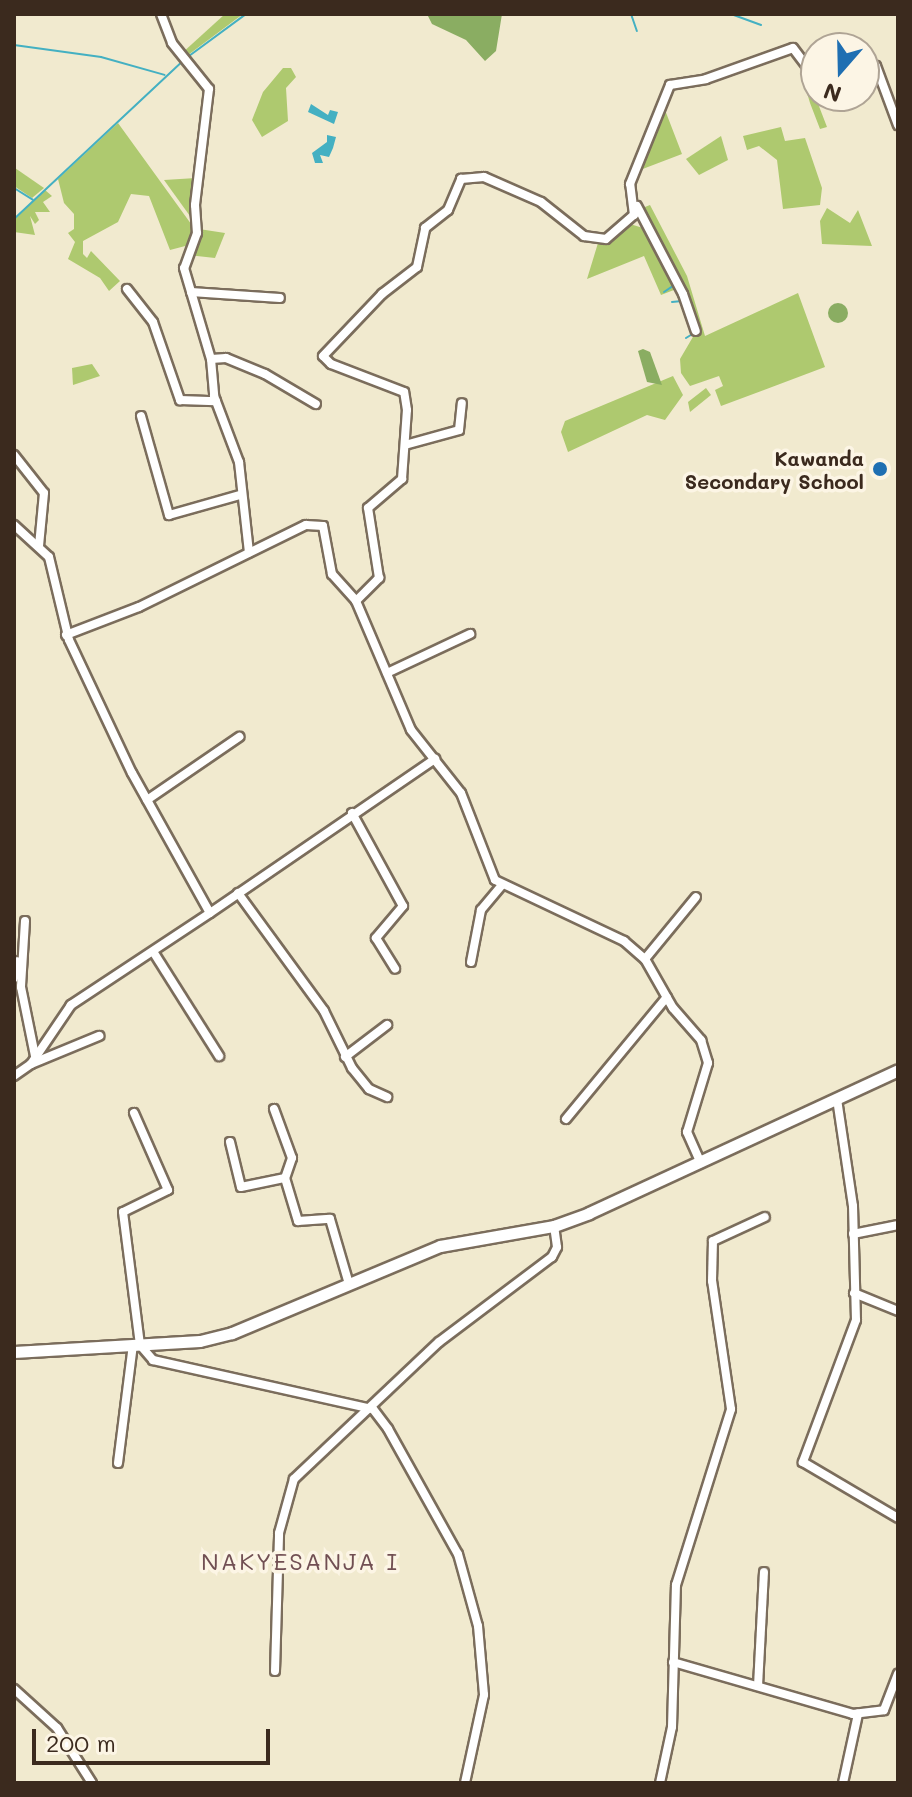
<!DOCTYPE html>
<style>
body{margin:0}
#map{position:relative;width:912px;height:1797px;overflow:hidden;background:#f1eacf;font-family:Mali,sans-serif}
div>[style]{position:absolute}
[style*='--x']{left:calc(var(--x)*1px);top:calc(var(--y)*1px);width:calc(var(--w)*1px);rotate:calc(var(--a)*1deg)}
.green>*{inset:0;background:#aec96f}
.forest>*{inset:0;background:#8aad62}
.round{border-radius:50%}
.water>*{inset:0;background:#44b0c2}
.stream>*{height:2px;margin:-1px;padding:0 1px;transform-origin:1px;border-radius:1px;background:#44b0c2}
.roads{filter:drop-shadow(2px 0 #7b6d5c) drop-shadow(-2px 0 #7b6d5c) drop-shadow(0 2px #7b6d5c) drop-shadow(0 -2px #7b6d5c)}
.street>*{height:8px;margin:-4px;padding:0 4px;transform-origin:4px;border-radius:4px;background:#fff}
.secondary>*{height:11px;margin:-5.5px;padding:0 5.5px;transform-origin:5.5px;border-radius:5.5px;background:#fff}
.dots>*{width:22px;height:22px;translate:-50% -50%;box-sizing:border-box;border:4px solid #fcf5e5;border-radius:50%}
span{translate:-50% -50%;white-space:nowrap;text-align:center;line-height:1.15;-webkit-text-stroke:7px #fcf5e5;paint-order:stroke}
.poi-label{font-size:20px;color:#3b2a1e;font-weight:700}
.right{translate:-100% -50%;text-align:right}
.quarter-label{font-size:24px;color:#714f53;letter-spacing:2px}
.frame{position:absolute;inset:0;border:16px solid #3b2a1e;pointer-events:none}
.north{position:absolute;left:800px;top:32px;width:80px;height:80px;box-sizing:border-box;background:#fcf5e5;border:2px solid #afa495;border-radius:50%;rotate:200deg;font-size:22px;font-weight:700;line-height:32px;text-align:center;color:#3b2a1e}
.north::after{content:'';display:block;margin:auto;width:28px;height:36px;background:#1f6fb2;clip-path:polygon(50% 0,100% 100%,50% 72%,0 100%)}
.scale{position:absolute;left:32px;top:1729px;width:238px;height:36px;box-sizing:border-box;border:4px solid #3b2a1e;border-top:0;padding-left:10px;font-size:24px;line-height:28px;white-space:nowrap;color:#3b2a1e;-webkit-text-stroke:6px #fcf5e5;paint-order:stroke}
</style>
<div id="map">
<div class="green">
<div style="clip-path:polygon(225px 14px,243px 14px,184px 58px,181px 54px)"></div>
<div style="clip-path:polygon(283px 68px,291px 68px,296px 77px,286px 88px,288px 121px,262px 137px,252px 120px,263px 92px)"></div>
<div style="clip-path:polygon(809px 80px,812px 88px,827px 127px,820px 129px,810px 103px,805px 86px)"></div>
<div style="clip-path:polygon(665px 110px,682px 154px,640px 170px,646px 156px)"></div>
<div style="clip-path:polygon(118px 123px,194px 228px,189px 245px,170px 250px,149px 196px,131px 194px,118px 222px,83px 241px,83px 254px,87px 258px,91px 251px,120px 281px,109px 291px,100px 278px,68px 259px,75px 242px,68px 233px,74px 229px,74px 214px,64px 203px,58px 179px)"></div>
<div style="clip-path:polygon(781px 127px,785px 141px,805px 138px,822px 188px,820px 205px,783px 209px,777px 160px,759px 146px,747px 150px,743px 136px)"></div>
<div style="clip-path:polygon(721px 136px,728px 160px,699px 175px,686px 159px)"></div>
<div style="clip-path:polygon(14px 169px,15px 168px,44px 188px,32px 198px,14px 186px)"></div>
<div style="clip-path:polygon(196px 178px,195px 223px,164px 180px)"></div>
<div style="clip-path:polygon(45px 190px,52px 196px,43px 202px,50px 212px,35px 212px,39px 220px,35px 224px,30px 216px,35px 235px,14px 232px,14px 220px)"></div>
<div style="clip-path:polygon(650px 205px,687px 276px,705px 336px,798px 293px,825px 367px,721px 406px,715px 390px,723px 386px,719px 376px,690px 386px,681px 373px,680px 359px,697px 330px,640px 209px)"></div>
<div style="clip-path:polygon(827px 208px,850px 223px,858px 210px,872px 246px,822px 244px,820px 221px)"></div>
<div style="clip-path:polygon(630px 224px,643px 228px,679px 288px,661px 295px,644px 256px,587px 279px,598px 243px,615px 238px)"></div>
<div style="clip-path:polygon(199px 229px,225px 233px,215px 258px,188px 255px)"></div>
<div style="clip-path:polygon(92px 364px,100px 376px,73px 385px,72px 368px)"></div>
<div style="clip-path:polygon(673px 376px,683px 395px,665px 420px,647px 415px,568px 452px,561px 432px,565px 421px)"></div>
<div style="clip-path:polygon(706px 388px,711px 395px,690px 412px,688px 402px)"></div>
</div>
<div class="forest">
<div style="clip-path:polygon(427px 14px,502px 14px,496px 51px,485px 61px,466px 40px,432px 24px)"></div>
<div class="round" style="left:828px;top:303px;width:20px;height:20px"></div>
<div style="clip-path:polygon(643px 349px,650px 352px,662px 385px,647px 382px,638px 351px)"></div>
</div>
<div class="water">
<div style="clip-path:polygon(311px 104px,328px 115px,330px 110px,338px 112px,334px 124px,308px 112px)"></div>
<div style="clip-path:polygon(327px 135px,336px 137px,333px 148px,329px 157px,320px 155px,323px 163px,315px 163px,312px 153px,327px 142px)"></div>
</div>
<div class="stream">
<div style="--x:631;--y:14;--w:18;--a:71"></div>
<div style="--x:731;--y:14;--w:32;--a:20"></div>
<div style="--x:14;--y:45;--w:88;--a:7.9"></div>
<div style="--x:101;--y:57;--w:66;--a:15.7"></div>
<div style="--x:189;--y:56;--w:71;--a:-36.4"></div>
<div style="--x:804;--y:70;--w:11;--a:63"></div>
<div style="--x:14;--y:188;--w:22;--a:32"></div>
<div style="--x:14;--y:219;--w:233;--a:-43.1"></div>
<div style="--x:664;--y:292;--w:14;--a:-34"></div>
<div style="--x:672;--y:302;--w:10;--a:-6"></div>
<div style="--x:686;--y:338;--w:9;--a:-32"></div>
</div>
<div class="roads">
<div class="street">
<div style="--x:161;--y:14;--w:31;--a:69"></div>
<div style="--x:172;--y:43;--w:59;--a:51.2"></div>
<div style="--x:209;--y:89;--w:117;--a:96.9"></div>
<div style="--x:195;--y:205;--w:28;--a:86"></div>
<div style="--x:197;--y:233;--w:37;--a:110"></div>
<div style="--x:184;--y:268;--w:95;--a:73.5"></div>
<div style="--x:211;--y:359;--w:37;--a:85"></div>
<div style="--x:214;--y:396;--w:71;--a:69.3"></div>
<div style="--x:239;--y:462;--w:91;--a:83.7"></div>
<div style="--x:864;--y:63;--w:12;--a:14"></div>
<div style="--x:876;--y:66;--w:63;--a:69.6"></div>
<div style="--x:637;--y:206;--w:99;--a:62.4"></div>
<div style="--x:683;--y:294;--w:39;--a:71"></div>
<div style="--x:127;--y:289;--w:42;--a:51.8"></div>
<div style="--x:153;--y:322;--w:83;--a:70.9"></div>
<div style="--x:180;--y:400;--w:36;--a:2"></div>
<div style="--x:191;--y:292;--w:89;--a:3.9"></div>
<div style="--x:211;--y:359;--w:15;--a:-4"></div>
<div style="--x:226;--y:358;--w:42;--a:22.3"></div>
<div style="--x:265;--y:374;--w:59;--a:30.5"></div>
<div style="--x:141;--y:416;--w:103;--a:74.2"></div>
<div style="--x:169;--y:515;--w:74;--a:-15.7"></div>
<div style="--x:405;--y:445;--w:56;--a:-15.5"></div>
<div style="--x:459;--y:430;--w:27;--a:-84"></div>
<div style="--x:14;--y:455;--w:48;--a:51.7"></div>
<div style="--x:44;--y:493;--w:53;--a:95.4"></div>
<div style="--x:14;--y:525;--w:47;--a:42.4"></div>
<div style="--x:49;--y:557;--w:85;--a:76.5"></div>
<div style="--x:69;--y:640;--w:147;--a:64.7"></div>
<div style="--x:132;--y:773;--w:160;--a:60.9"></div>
<div style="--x:210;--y:913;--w:167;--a:146.5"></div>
<div style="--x:71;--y:1005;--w:71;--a:124.1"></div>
<div style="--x:31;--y:1064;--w:21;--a:145"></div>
<div style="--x:356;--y:601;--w:33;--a:-45"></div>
<div style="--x:379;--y:578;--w:71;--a:-98.9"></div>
<div style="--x:368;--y:508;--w:45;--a:-40.5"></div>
<div style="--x:402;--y:479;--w:69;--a:-85.9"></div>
<div style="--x:407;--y:410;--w:18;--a:-99"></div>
<div style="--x:404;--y:392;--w:78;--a:-159"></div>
<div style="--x:331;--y:364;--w:11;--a:-135"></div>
<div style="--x:323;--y:356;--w:86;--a:-46.4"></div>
<div style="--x:382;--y:294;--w:44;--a:-37.6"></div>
<div style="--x:417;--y:267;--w:40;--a:-78"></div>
<div style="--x:425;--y:228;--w:29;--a:-38"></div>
<div style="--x:448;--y:210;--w:34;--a:-67"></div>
<div style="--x:461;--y:179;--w:23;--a:-5"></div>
<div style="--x:484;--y:177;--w:62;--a:23.7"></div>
<div style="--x:541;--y:202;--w:55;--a:38.3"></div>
<div style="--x:584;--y:236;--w:22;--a:8"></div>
<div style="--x:606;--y:239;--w:37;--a:-41"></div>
<div style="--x:634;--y:215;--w:31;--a:-97"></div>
<div style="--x:630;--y:184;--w:107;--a:-68"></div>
<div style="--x:670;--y:85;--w:36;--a:-9"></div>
<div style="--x:706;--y:79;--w:92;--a:-19.6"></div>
<div style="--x:793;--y:48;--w:39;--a:53"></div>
<div style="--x:66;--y:635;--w:78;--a:-21"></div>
<div style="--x:139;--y:607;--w:186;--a:-26.2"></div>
<div style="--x:306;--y:525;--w:17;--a:3"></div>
<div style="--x:323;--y:526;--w:49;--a:79.4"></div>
<div style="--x:332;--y:574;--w:36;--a:48"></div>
<div style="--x:356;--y:601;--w:140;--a:66.9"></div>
<div style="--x:411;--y:730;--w:80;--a:51.6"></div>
<div style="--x:461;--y:793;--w:93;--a:68.7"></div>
<div style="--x:495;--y:880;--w:143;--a:25.3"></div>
<div style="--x:624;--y:941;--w:28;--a:41"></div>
<div style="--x:645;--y:959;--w:56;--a:60.3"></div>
<div style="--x:673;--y:1008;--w:43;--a:48.8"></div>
<div style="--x:701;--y:1040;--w:24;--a:73"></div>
<div style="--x:708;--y:1063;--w:72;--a:106.9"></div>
<div style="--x:687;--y:1132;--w:34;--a:66"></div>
<div style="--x:387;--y:673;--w:92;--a:-25.2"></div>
<div style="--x:147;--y:800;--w:112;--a:-34.4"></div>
<div style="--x:352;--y:813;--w:106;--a:61.3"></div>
<div style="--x:403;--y:906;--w:42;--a:130.2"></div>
<div style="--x:376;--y:938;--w:36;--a:58"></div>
<div style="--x:238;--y:893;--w:146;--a:53.9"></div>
<div style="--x:324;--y:1011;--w:64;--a:63.8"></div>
<div style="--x:352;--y:1068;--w:27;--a:51"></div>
<div style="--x:369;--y:1089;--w:20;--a:24"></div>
<div style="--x:210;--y:913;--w:273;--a:-34.4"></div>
<div style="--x:25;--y:921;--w:66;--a:93.5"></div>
<div style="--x:21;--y:987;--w:70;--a:78.5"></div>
<div style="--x:154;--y:953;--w:122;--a:57.7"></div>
<div style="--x:645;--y:959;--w:80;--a:-50.6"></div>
<div style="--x:471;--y:962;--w:53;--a:-79.1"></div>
<div style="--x:481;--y:910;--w:31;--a:-50"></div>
<div style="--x:14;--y:978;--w:17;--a:-80"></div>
<div style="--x:345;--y:1057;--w:53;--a:-37.3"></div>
<div style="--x:31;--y:1064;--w:74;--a:-22.4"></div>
<div style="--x:837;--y:1099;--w:108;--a:81.5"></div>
<div style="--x:853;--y:1206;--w:114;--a:88.5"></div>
<div style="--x:856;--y:1320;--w:152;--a:110.5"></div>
<div style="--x:803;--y:1462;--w:110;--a:30.5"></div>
<div style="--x:274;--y:1109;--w:52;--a:69.8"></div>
<div style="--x:292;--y:1158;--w:21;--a:109"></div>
<div style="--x:285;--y:1178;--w:45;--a:73.2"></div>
<div style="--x:298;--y:1221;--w:32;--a:-4"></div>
<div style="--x:330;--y:1219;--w:68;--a:73.7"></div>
<div style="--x:134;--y:1113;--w:84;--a:66.2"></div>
<div style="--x:168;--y:1190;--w:50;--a:153.9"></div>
<div style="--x:123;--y:1212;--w:134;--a:82.7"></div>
<div style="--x:140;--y:1345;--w:20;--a:49"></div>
<div style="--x:153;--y:1360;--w:225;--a:12.6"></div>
<div style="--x:373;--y:1409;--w:25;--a:53"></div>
<div style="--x:388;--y:1429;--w:143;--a:60.8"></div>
<div style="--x:458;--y:1554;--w:75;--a:74.5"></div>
<div style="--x:478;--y:1626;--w:69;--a:85"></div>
<div style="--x:484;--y:1695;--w:90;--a:102.2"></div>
<div style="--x:566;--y:1119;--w:158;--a:-50.4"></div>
<div style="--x:230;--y:1142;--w:46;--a:76.3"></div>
<div style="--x:241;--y:1187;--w:45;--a:-11.6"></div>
<div style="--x:853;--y:1234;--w:46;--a:-11.3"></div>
<div style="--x:854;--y:1293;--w:48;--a:22.2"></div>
<div style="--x:118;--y:1463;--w:119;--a:-82.8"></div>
<div style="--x:673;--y:1662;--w:187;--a:16.1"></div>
<div style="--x:853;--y:1714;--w:31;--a:-7"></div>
<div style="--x:884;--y:1710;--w:39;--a:-69"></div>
<div style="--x:275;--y:1671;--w:138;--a:-88.3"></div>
<div style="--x:279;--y:1533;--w:56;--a:-74.5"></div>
<div style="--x:294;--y:1479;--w:199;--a:-43.4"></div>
<div style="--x:439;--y:1342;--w:141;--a:-37"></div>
<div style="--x:552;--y:1257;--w:11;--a:-63"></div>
<div style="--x:557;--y:1247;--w:21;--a:-98"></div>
<div style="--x:758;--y:1686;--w:114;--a:-87"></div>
<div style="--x:14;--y:1689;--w:58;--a:42.2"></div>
<div style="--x:57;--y:1728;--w:65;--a:57.5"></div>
<div style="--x:660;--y:1783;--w:57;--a:-77.9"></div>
<div style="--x:672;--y:1727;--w:142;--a:-88.4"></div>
<div style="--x:676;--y:1585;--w:184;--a:-72.6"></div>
<div style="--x:731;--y:1409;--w:129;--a:-98.4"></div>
<div style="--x:712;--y:1281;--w:40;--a:-88.6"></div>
<div style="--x:713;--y:1241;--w:57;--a:-24.8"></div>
<div style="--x:843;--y:1783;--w:71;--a:-77.7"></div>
</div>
<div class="secondary">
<div style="--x:14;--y:1352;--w:186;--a:-3.4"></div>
<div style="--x:200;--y:1341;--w:33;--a:-14"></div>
<div style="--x:232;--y:1333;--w:225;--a:-22.7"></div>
<div style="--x:440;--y:1246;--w:116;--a:-10"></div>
<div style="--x:554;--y:1226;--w:37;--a:-20"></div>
<div style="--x:589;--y:1213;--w:340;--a:-24.8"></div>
</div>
</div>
<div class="dots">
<div style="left:880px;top:469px;background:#1f6fb2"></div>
</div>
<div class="poi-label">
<span class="right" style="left:864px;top:470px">Kawanda<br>Secondary School</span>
</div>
<div class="quarter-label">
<span style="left:300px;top:1561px">NAKYESANJA I</span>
</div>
<div class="frame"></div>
<div class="north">N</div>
<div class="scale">200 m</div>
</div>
